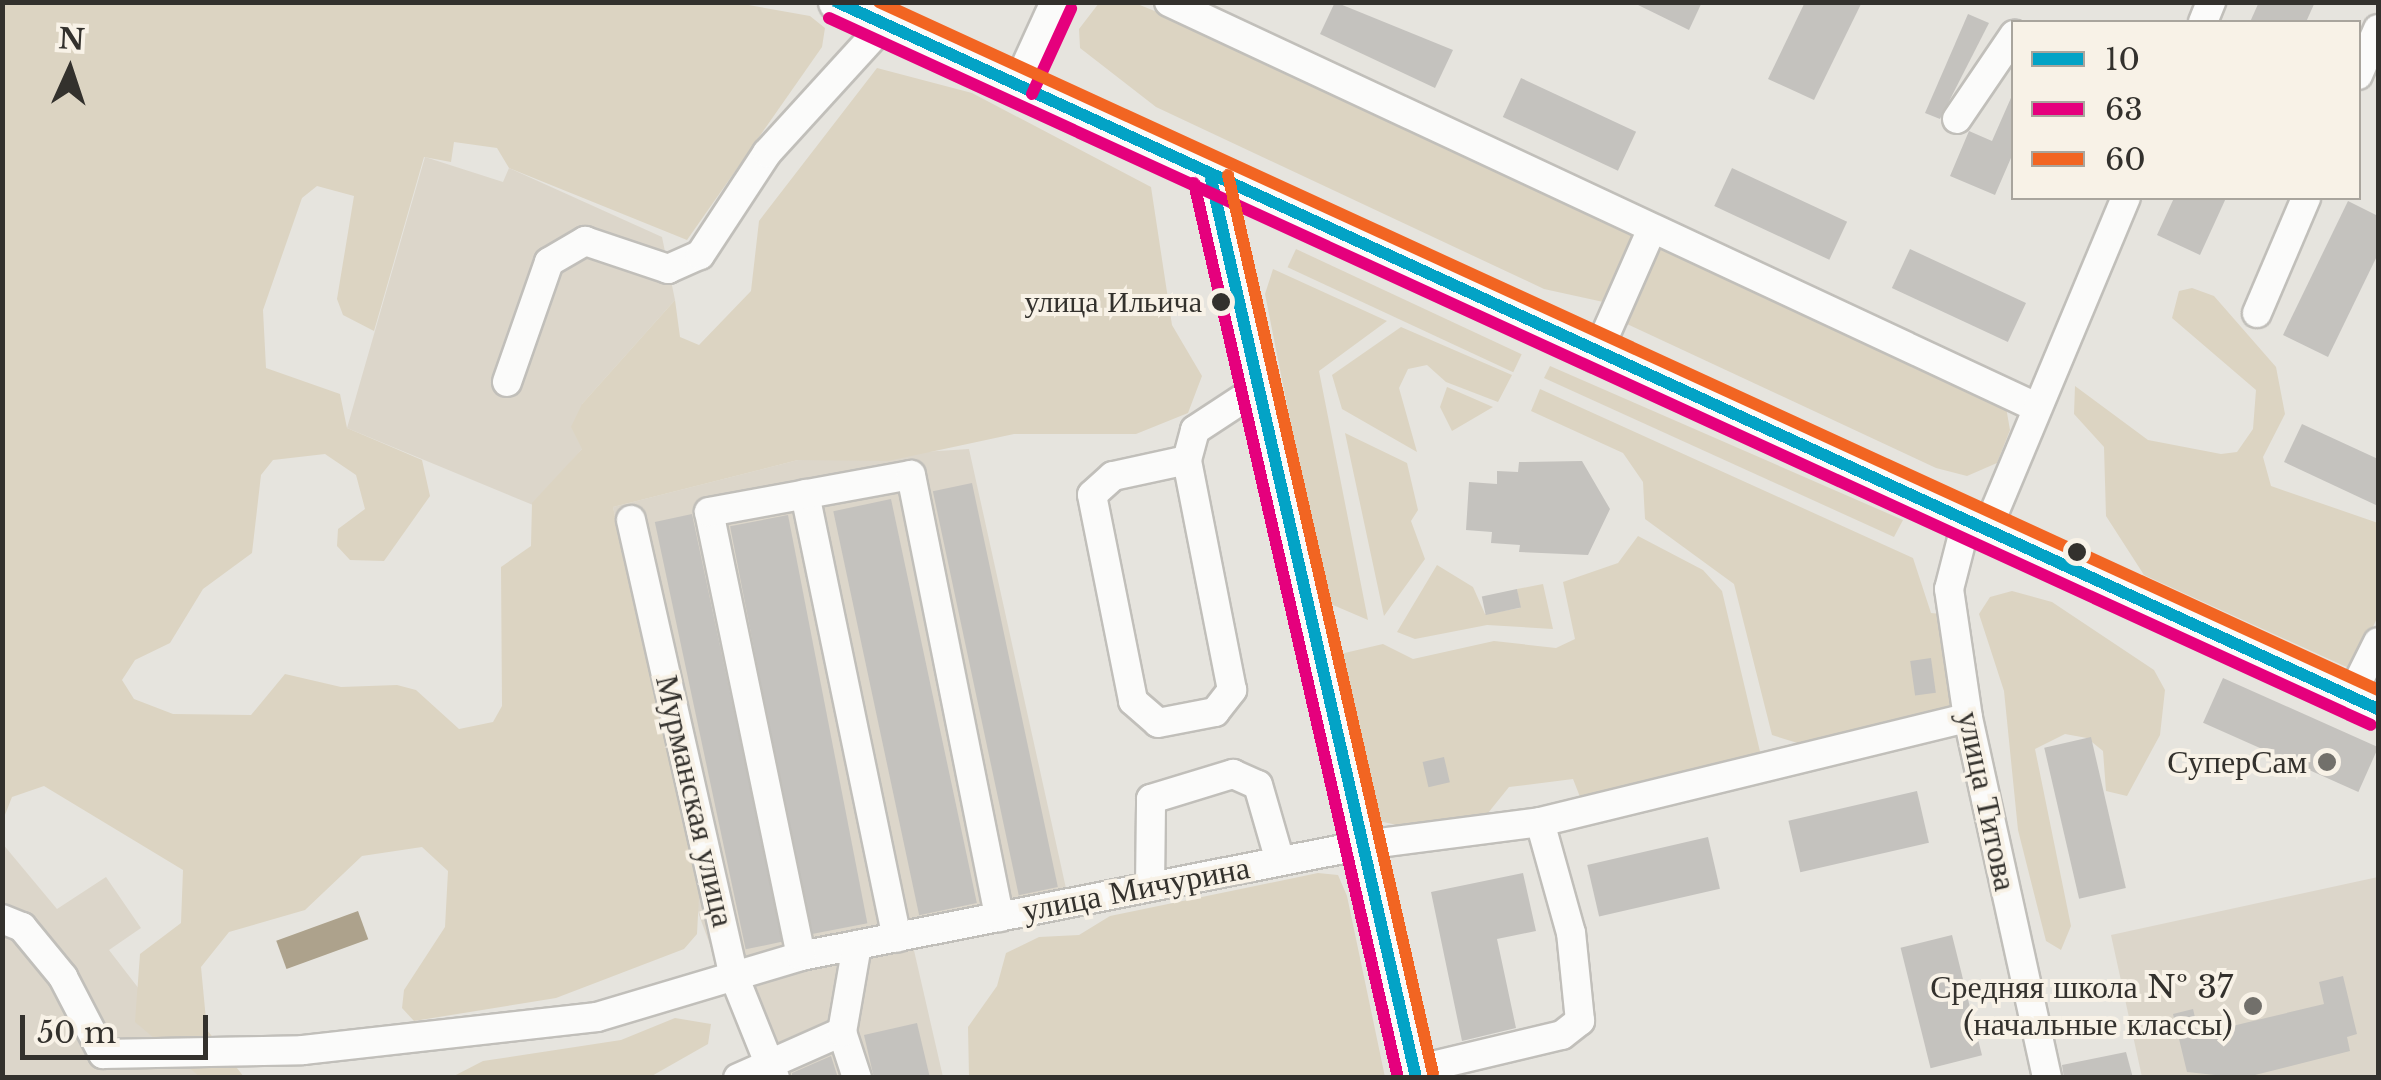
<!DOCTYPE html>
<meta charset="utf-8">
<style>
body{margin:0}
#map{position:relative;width:2381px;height:1080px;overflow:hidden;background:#e6e4de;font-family:"Libre Baskerville",serif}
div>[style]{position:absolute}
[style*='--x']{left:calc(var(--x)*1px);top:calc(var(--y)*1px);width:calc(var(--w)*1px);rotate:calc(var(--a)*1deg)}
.built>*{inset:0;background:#dcd6ca}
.green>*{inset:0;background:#dcd4c2;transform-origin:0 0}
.water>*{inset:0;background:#ada28c;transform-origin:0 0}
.building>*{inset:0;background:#c4c2be;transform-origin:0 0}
.roads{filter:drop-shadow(2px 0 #c1bfba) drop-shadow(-2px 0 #c1bfba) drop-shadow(0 2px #c1bfba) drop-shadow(0 -2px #c1bfba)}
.minor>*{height:28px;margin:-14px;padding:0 14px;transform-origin:14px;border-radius:14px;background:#fbfbfa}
.major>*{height:35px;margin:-17.5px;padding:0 17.5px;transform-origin:17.5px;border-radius:17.5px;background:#fbfbfa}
.bus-1>*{height:12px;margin:-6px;padding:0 6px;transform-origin:6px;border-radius:6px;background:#03a3c6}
.bus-2>*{height:12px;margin:-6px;padding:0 6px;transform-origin:6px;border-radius:6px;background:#e5007d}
.bus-3>*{height:12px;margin:-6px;padding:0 6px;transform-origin:6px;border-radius:6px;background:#f26522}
.dots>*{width:28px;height:28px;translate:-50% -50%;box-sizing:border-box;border:5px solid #f8f2e7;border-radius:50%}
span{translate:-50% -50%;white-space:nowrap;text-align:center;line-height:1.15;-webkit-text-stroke:8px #f8f2e7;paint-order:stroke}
.bus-label{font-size:30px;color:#33312d}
.right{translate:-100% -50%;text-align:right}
.poi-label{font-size:32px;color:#33312d}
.street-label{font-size:32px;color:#33312d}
.frame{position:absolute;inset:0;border:5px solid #33312d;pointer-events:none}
.legend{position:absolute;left:2011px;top:20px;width:350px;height:180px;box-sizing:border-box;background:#f8f2e7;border:2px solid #a9a59d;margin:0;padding:12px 18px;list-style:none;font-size:30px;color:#33312d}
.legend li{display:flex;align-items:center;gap:20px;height:50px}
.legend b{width:50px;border:2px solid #a9a59d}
.north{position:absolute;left:20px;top:20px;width:100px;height:100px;-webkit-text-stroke:8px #f8f2e7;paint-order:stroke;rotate:3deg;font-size:28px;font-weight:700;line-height:40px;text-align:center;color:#33312d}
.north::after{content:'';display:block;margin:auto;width:35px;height:45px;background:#33312d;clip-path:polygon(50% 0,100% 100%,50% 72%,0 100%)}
.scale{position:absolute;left:20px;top:1015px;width:188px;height:45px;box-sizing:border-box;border:5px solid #33312d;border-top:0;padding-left:12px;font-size:30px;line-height:35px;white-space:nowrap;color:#33312d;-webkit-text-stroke:8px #f8f2e7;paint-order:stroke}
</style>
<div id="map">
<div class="built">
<div style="clip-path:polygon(425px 157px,503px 182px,509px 168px,662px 237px,675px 300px,582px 404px,582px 449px,533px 505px,347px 428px)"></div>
<div style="clip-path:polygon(969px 449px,1071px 911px,913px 946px,943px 1077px,759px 1077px,699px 915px,613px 507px,798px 460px)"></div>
<div style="clip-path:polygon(2px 843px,57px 909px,106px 877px,141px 928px,109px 950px,207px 1077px,3px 1077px)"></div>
<div style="clip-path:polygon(2378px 877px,2378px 1077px,2142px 1077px,2111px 935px)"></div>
</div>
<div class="green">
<div style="clip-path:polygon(732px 2px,810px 16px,825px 28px,822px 47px,687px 240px,509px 168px,497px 148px,454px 142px,451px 162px,424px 157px,374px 331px,343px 315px,337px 299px,354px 196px,317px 186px,302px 198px,263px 310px,266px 368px,340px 394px,347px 428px,422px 460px,430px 496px,384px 561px,350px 560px,337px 546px,338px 529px,365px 509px,356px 475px,325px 454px,273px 460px,261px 475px,252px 553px,203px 589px,170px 643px,135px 660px,122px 680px,134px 699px,173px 714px,251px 715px,285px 674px,341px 687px,397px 685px,416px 690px,459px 729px,493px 722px,502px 706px,501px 567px,531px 546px,532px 503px,582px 449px,571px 427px,582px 404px,675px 300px,680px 337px,699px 345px,751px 291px,759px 221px,877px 68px,972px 93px,1151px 187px,1172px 325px,1202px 376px,1188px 413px,1136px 434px,1014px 434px,888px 461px,798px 460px,613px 507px,699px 896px,697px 934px,684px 949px,556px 998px,414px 1021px,402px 1008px,404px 990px,445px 927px,448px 871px,422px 847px,362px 856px,305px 910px,229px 932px,201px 967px,207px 1030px,244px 1077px,200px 1077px,135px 1022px,140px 954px,181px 923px,183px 870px,44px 786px,12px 797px,3px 820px,2px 3px)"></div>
<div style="clip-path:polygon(1099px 3px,1135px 3px,1194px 27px,1582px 211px,1639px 228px,1608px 303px,1544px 289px,1156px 107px,1080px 48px,1079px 29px)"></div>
<div style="clip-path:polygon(1660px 246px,2006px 407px,2010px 430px,1997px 463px,1967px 476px,1936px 468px,1627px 324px)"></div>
<div style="left:1296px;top:249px;width:249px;height:20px;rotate:25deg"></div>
<div style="clip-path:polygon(1273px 269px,1387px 321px,1319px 371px,1368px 620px,1326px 602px,1265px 294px)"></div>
<div style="clip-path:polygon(2192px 288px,2214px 296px,2276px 367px,2285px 414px,2263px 457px,2271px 486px,2378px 523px,2378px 616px,2353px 670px,2144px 575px,2106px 516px,2104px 447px,2074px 414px,2075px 386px,2148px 440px,2221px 454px,2237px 452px,2253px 429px,2256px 390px,2172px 318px,2179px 291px)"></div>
<div style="clip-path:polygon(1401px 327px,1512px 375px,1498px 402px,1446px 382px,1427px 365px,1408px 369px,1399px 388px,1417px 452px,1342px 409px,1332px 375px)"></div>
<div style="clip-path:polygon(1550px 366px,1903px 520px,1894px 537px,1544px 378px)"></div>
<div style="clip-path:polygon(1447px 387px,1493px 407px,1452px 431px,1440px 407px)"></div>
<div style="clip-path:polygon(1540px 389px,1913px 558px,1931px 613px,1941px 614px,1958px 704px,1804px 745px,1772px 735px,1734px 584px,1645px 519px,1643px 482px,1623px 453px,1531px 411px)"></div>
<div style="clip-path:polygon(1345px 433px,1407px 463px,1418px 510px,1411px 521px,1425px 559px,1384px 616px)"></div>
<div style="clip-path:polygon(1638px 536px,1703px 570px,1722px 591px,1762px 760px,1582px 802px,1573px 779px,1509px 787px,1488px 813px,1411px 828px,1374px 820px,1336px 655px,1383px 644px,1413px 659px,1494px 641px,1556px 648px,1575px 639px,1563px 582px,1618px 563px)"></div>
<div style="clip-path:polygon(1437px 565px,1473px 587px,1485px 614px,1520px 608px,1517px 589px,1543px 584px,1553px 629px,1487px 625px,1415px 639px,1397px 632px)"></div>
<div style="clip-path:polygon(2012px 591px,2052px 602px,2154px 670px,2165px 690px,2160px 735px,2127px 796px,2106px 791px,2103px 751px,2087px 738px,2065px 734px,2035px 749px,2071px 926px,2061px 950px,2046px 941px,2018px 830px,2004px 691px,1979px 614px,1990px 597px)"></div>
<div style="clip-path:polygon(1318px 873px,1338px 875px,1347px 896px,1385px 1077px,969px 1077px,968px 1027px,997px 986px,1006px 953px,1039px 937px,1079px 935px,1110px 916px)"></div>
<div style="clip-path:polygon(675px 1018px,711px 1024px,708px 1044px,650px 1077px,452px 1077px,483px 1061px,621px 1040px)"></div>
</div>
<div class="water">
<div style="left:358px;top:911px;width:30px;height:87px;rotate:70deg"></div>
</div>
<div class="building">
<div style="clip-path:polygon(1335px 2px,1453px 50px,1435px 88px,1320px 34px)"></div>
<div style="clip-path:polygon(1632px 2px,1702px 2px,1689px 30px)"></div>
<div style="clip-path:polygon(1805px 2px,1862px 2px,1814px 100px,1768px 79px)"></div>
<div style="clip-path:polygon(2259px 2px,2315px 2px,2306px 22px,2250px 22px)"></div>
<div style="clip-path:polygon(1968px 14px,1989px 23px,1940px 119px,1925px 113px)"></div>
<div style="left:1521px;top:78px;width:127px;height:43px;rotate:25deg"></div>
<div style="clip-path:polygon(2014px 91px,2014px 151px,1995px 195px,1950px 176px,1969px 131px,1992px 141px)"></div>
<div style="left:1732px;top:168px;width:127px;height:42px;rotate:25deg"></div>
<div style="clip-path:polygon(2174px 198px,2226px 198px,2200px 255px,2157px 235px)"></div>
<div style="clip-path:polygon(2348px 201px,2378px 216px,2378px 254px,2328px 357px,2283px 335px)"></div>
<div style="left:1910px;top:249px;width:128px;height:43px;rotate:25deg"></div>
<div style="clip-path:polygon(2302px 424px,2378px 459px,2378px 506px,2284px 462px)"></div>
<div style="clip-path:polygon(1582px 461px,1610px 509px,1588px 555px,1519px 552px,1520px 545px,1491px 543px,1492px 532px,1466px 530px,1469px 482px,1497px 484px,1497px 471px,1518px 472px,1519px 462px)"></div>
<div style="left:972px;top:483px;width:413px;height:40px;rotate:78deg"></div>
<div style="left:891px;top:499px;width:413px;height:59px;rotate:78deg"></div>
<div style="left:692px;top:514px;width:437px;height:38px;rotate:78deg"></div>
<div style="left:788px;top:515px;width:416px;height:59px;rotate:79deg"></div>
<div style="left:1517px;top:589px;width:19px;height:36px;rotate:78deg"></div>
<div style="left:1931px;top:658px;width:35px;height:21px;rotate:82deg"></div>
<div style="left:2223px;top:678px;width:170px;height:49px;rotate:24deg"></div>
<div style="left:2091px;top:737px;width:155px;height:48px;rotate:77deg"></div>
<div style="left:1444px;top:757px;width:26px;height:22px;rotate:77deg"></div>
<div style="left:1917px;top:791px;width:53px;height:132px;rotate:77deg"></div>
<div style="left:1708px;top:837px;width:53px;height:124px;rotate:77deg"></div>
<div style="clip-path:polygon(1523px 873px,1536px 931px,1497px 939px,1516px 1028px,1462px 1041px,1431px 892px)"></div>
<div style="left:1952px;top:935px;width:124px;height:53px;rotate:76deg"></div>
<div style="clip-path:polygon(2343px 976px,2357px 1034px,2347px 1037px,2350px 1051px,2243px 1078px,2187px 1072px,2173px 1014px,2193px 1009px,2199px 1034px,2324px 1004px,2319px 982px)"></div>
<div style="clip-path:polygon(917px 1023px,930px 1078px,874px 1078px,864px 1035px)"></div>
<div style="clip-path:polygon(2126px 1052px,2133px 1078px,2064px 1078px,2062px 1065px)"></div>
<div style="clip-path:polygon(831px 1056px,838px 1078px,792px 1078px,792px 1073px)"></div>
</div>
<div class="roads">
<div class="minor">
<div style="--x:1169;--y:2;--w:955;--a:25.04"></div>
<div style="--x:2203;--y:22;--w:22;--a:-68"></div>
<div style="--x:2358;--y:75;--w:50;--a:-66.5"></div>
<div style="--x:1016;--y:87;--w:94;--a:-65.4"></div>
<div style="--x:1957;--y:119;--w:102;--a:-55.8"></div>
<div style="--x:1211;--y:179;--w:922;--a:77.15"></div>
<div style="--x:2257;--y:313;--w:125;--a:-66.9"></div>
<div style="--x:1595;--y:358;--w:139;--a:-66.2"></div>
<div style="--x:507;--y:382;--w:127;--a:-70.7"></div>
<div style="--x:549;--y:262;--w:42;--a:-30.3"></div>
<div style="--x:585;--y:241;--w:88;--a:18.6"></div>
<div style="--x:668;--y:269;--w:35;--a:-24"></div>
<div style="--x:700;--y:255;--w:122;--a:-56.7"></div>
<div style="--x:767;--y:153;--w:173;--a:-47.6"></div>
<div style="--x:1187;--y:460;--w:76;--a:167.8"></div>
<div style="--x:1113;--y:476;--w:28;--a:138"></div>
<div style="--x:1092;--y:495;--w:210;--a:78.7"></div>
<div style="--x:1133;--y:701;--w:33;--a:41"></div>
<div style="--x:1158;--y:723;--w:58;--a:-10.9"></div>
<div style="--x:1215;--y:712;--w:28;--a:-52"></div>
<div style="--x:1232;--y:690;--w:234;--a:-101.1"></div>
<div style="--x:1187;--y:460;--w:31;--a:-75"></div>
<div style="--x:1195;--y:430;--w:77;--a:-33.3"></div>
<div style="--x:805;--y:494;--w:453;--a:78.3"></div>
<div style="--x:631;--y:520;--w:467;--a:77.3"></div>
<div style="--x:734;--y:976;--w:110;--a:68.1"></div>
<div style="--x:1966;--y:523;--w:68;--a:104.4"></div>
<div style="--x:1949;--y:589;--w:130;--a:81.6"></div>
<div style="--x:1968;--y:718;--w:369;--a:77.6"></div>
<div style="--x:1986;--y:532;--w:362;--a:-67.3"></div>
<div style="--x:2351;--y:696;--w:60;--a:-63.4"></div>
<div style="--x:1150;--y:887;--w:88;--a:-89.3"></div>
<div style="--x:1151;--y:799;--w:86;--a:-17"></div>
<div style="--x:1233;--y:774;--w:27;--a:24"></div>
<div style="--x:1258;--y:785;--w:79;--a:73.9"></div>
<div style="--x:2;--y:919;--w:22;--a:22"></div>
<div style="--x:22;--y:927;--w:65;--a:50.6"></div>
<div style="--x:63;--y:977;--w:87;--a:62.5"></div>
<div style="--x:103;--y:1054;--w:200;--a:-1.1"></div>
<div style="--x:303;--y:1050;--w:296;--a:-6.4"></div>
<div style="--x:597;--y:1017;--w:213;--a:-16.6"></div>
<div style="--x:801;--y:956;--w:573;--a:-11.17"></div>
<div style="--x:1363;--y:845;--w:178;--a:-7.4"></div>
<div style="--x:1540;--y:822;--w:440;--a:-13.7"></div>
<div style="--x:801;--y:956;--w:453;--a:-101.7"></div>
<div style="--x:709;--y:512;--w:205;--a:-10.4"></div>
<div style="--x:911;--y:475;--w:451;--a:78.7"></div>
<div style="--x:842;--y:1032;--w:48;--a:71.9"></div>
<div style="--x:1415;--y:1070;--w:151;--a:-13.4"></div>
<div style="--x:1562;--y:1035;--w:23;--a:-38"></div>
<div style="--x:1580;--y:1021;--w:88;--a:-95.8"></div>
<div style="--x:1571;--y:933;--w:115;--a:-105.6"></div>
<div style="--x:738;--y:1078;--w:114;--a:-23.9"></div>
<div style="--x:842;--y:1032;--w:88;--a:-80.2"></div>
</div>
<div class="major">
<div style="--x:836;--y:2;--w:1696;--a:24.63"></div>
</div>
</div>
<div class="bus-1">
<div style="--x:837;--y:2;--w:1695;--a:24.65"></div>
<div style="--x:1211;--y:179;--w:922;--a:77.15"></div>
</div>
<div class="bus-2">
<div style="--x:829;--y:18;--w:1696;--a:24.63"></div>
<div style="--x:1032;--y:94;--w:94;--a:-65.4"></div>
<div style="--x:1194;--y:183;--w:918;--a:77.16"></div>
</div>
<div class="bus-3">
<div style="--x:879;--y:2;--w:1649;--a:24.65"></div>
<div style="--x:1228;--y:175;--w:922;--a:77.15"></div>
</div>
<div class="dots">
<div style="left:1221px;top:302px;background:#33312d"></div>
<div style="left:2077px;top:552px;background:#33312d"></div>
<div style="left:2327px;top:762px;background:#72706b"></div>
<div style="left:2253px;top:1006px;background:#72706b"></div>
</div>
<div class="bus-label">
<span class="right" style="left:1202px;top:302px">улица Ильича</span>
</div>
<div class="poi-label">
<span class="right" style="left:2307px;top:762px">СуперСам</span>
<span class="right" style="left:2233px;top:1006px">Средняя школа № 37<br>(начальные классы)</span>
</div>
<div class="street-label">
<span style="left:695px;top:801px;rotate:77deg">Мурманская улица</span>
<span style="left:1987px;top:801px;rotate:78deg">улица Титова</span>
<span style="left:1136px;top:889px;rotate:-11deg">улица Мичурина</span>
</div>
<div class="frame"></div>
<ul class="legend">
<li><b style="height:12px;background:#03a3c6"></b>10</li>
<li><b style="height:12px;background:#e5007d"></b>63</li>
<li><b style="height:12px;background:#f26522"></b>60</li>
</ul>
<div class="north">N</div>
<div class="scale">50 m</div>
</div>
